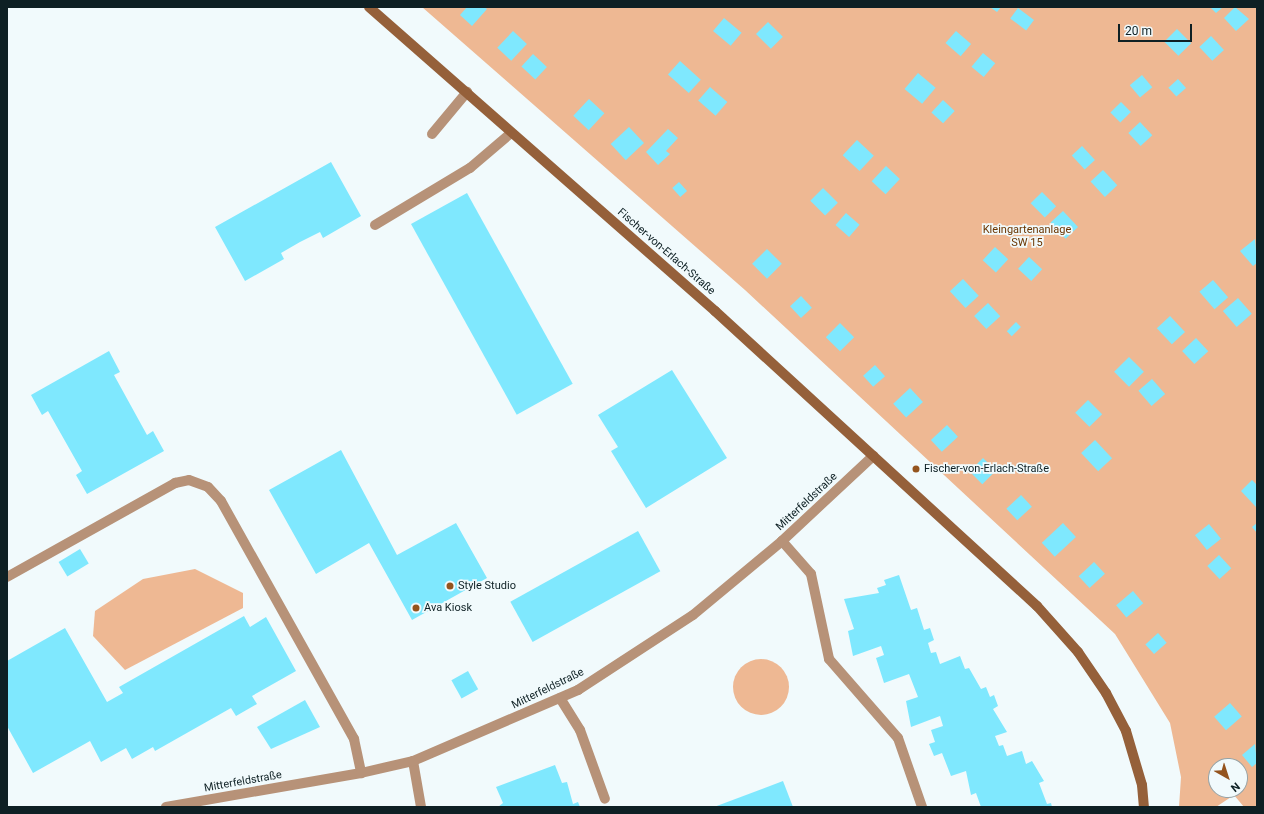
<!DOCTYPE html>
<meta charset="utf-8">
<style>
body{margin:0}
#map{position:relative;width:1264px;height:814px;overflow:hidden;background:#f1fafc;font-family:Roboto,sans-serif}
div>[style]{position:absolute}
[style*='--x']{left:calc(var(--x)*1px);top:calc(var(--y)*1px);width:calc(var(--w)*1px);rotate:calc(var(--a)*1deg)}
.green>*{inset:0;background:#eeb893}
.round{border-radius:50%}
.building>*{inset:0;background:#7fe8fe;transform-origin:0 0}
.lane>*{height:10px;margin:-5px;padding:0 5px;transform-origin:5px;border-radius:5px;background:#b79278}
.street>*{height:10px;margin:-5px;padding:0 5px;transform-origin:5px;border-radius:5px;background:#b79278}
.secondary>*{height:10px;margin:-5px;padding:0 5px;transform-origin:5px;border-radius:5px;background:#95603a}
.dots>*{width:11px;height:11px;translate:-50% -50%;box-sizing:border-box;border:2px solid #f1fafc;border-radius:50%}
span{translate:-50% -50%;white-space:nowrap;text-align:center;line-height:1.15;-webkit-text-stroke:3.5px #f1fafc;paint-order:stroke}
.park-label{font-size:11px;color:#6a3501}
.street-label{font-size:11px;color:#0e2024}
.poi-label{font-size:11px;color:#0e2024}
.left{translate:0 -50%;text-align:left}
.frame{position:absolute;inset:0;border:8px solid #0e2024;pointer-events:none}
.north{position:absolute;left:1208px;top:758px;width:40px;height:40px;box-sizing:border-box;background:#f1fafc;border:1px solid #96a3a6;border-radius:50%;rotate:141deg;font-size:11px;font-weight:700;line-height:16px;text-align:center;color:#0e2024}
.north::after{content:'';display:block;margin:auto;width:14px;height:18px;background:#94541e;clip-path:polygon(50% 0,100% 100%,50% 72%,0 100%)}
.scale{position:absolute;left:1118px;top:24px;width:74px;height:18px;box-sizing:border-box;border:2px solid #0e2024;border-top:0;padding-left:5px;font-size:12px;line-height:14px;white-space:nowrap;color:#0e2024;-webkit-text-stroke:3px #f1fafc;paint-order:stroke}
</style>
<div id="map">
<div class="green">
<div style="clip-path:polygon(evenodd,422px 7px,1257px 7px,1257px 807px,1244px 807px,1234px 795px,1216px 807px,1179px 807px,1181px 777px,1170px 723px,1115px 634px,745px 290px,422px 7px,1216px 766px,1240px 766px,1240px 790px,1216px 790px,1216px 766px)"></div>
<div style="clip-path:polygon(195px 569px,243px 593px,243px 608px,125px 670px,93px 636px,95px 611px,143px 579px)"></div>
<div class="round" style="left:733px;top:659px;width:56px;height:56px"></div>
</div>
<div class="building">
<div style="clip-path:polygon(467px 7px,484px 7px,487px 9px,472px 26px,460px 15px)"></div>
<div style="clip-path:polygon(990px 7px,1001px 7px,997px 12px)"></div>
<div style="clip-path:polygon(1210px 7px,1223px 7px,1216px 13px)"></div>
<div style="clip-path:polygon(1235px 7px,1249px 19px,1236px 31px,1224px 18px)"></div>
<div style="left:1018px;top:8px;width:20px;height:13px;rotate:37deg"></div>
<div style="left:724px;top:18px;width:23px;height:17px;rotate:40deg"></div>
<div style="left:768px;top:22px;width:21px;height:17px;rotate:45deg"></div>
<div style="left:1177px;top:29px;width:20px;height:18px;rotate:45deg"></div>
<div style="left:513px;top:31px;width:19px;height:23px;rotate:43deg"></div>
<div style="left:956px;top:31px;width:20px;height:16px;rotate:41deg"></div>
<div style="left:1211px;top:36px;width:19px;height:16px;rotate:47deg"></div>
<div style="left:983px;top:53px;width:16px;height:18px;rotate:40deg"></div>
<div style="left:533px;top:54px;width:19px;height:17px;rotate:43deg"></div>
<div style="left:680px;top:61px;width:28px;height:18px;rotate:42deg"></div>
<div style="left:918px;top:73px;width:23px;height:21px;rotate:40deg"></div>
<div style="left:1142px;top:75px;width:16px;height:16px;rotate:50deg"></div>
<div style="left:1178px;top:79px;width:12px;height:13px;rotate:48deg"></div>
<div style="left:710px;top:87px;width:23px;height:18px;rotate:41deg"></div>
<div style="left:589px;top:99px;width:21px;height:23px;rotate:43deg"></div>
<div style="left:943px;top:100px;width:16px;height:17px;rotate:43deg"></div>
<div style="left:1121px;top:102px;width:14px;height:15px;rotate:45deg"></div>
<div style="left:1140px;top:122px;width:18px;height:16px;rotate:47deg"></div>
<div style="left:629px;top:127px;width:22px;height:25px;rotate:47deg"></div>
<div style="clip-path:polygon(668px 129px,678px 138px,666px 151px,670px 154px,658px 165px,646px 152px)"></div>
<div style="left:857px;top:140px;width:23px;height:21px;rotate:43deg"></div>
<div style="left:1082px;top:146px;width:19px;height:14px;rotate:47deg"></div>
<div style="clip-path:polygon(331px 162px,361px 216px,323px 238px,320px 232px,300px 242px,281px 253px,284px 259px,245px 281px,215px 227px)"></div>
<div style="left:886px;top:166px;width:19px;height:21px;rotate:43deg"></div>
<div style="left:1103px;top:170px;width:21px;height:17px;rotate:47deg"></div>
<div style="left:679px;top:182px;width:12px;height:9px;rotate:48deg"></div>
<div style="left:823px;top:188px;width:21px;height:18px;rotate:45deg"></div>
<div style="left:1042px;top:192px;width:20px;height:16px;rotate:45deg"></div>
<div style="left:467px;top:193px;width:218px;height:64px;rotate:61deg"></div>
<div style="left:1063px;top:211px;width:22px;height:17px;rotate:47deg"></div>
<div style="left:846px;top:213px;width:18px;height:16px;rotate:41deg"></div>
<div style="clip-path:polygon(1255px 239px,1257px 263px,1253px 266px,1240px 251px)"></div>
<div style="left:995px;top:247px;width:18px;height:18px;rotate:43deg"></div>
<div style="left:767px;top:249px;width:21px;height:21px;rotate:45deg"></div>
<div style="left:1029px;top:257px;width:18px;height:16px;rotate:43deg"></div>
<div style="left:963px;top:279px;width:23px;height:18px;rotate:47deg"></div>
<div style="left:1213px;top:280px;width:23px;height:18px;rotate:49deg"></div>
<div style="left:801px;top:296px;width:16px;height:15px;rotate:47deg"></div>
<div style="left:1238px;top:298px;width:21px;height:20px;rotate:49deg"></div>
<div style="left:988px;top:303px;width:18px;height:19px;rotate:47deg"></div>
<div style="left:1170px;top:316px;width:22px;height:18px;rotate:47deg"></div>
<div style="left:1016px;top:322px;width:7px;height:13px;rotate:45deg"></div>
<div style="left:840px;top:323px;width:20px;height:20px;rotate:45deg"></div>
<div style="left:1196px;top:338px;width:18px;height:19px;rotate:47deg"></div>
<div style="clip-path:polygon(109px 351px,120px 372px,114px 375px,147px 435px,153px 431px,164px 451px,87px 494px,76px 475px,82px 471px,48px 411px,42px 415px,31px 395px)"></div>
<div style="left:1129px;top:357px;width:21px;height:21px;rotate:45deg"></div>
<div style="left:875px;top:365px;width:15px;height:16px;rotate:48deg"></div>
<div style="clip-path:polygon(672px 370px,727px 458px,646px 508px,611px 451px,618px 447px,598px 415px)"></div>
<div style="left:1152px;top:379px;width:20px;height:18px;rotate:49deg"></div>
<div style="left:910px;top:388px;width:19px;height:23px;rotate:47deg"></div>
<div style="left:1088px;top:400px;width:20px;height:18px;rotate:45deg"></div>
<div style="left:947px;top:425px;width:16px;height:22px;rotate:47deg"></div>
<div style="left:1095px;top:440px;width:25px;height:19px;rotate:47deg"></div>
<div style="clip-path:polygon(341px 450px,397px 555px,456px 523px,487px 578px,412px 620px,369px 543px,316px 574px,269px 490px)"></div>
<div style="left:983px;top:458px;width:18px;height:19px;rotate:45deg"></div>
<div style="clip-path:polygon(1252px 480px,1257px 485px,1256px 507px,1241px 491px)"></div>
<div style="left:1021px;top:495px;width:16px;height:20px;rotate:47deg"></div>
<div style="left:1063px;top:523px;width:19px;height:29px;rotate:47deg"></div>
<div style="clip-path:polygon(1257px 523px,1257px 533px,1252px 527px)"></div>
<div style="left:1209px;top:524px;width:19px;height:18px;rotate:51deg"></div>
<div style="left:638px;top:531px;width:46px;height:146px;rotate:61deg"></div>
<div style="left:80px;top:549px;width:17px;height:25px;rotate:59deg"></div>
<div style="left:1219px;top:555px;width:18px;height:16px;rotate:47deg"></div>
<div style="left:1094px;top:562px;width:16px;height:21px;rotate:47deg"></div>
<div style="clip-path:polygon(899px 575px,911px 610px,917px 608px,924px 630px,930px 628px,934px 640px,928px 643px,931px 653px,936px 652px,940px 664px,960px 656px,965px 669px,969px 668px,981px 689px,986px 687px,990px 697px,994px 695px,998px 706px,993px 709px,1007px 732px,995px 736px,999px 746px,1003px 745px,1007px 756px,1022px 751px,1026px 764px,1032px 761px,1044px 781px,1039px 783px,1047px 804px,1051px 803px,1052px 807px,981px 807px,976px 793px,971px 795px,966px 771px,951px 776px,942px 753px,934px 756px,929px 744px,935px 742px,931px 730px,943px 726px,940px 716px,911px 727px,906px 701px,918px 697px,909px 674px,884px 683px,876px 658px,884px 655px,881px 646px,853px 656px,848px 631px,854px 629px,844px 599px,879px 593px,877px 588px,886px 585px,884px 580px)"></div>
<div style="left:1133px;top:591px;width:16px;height:22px;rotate:50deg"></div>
<div style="clip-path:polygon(244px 616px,250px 627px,266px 617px,296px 671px,252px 696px,257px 704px,236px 716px,231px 708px,155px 751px,153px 747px,132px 759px,126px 748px,101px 762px,90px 741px,33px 773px,7px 726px,7px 661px,65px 628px,107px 702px,123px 693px,119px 687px)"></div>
<div style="left:1158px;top:633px;width:13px;height:17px;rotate:48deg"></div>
<div style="left:468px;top:671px;width:21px;height:19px;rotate:61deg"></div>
<div style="clip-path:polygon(305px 700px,320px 727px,271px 749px,257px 727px)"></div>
<div style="left:1230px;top:703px;width:18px;height:21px;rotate:49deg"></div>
<div style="clip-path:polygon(1255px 744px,1257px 763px,1252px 767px,1242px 755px)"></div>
<div style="clip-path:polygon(555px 765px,562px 783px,567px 782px,573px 804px,578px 802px,580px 807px,498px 807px,503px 803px,496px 787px)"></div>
<div style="clip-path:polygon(783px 781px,793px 807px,714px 807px)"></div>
</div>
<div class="lane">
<div style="--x:432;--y:134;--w:55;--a:-50.2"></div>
<div style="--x:375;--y:225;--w:111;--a:-31"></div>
<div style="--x:470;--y:168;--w:54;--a:-40.5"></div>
<div style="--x:782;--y:541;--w:44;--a:48.7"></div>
<div style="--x:811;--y:574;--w:87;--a:78"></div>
<div style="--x:829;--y:659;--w:105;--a:48.9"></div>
<div style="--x:898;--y:738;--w:73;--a:70.8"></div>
<div style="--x:7;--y:577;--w:193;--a:-29.2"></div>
<div style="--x:175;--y:483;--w:14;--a:-12"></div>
<div style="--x:189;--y:480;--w:20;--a:20"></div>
<div style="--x:208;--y:487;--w:19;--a:47"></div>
<div style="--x:221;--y:501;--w:273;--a:60.8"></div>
<div style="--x:354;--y:739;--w:35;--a:78"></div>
<div style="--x:560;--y:698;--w:38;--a:58"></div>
<div style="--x:580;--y:730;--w:73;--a:70.1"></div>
</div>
<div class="street">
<div style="--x:413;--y:761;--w:47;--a:80.1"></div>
<div style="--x:166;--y:807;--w:198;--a:-9.9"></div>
<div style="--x:361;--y:773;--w:53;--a:-13"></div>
<div style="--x:413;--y:761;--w:180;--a:-23.3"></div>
<div style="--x:578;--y:690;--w:137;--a:-33.1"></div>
<div style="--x:693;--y:615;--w:116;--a:-39.7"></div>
<div style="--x:782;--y:541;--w:125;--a:-43"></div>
</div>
<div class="secondary">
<div style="--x:369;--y:7;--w:461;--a:41.3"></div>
<div style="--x:715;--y:311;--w:437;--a:42.5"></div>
<div style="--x:1037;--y:606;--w:62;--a:48.3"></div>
<div style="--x:1078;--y:652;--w:50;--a:55.7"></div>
<div style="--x:1106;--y:693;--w:43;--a:62.2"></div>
<div style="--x:1126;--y:731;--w:56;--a:73.5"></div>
<div style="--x:1142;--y:785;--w:22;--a:85"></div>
</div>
<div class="dots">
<div style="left:916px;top:469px;background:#94541e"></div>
<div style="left:450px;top:586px;background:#94541e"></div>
<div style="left:416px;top:608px;background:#94541e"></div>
</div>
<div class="park-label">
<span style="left:1027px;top:237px">Kleingartenanlage<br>SW 15</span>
</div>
<div class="street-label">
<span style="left:666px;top:252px;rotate:41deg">Fischer-von-Erlach-Straße</span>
<span style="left:807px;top:502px;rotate:-43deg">Mitterfeldstraße</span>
<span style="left:548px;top:689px;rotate:-26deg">Mitterfeldstraße</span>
<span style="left:243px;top:782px;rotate:-10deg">Mitterfeldstraße</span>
</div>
<div class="poi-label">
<span class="left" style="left:924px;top:469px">Fischer-von-Erlach-Straße</span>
<span class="left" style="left:458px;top:586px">Style Studio</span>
<span class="left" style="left:424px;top:608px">Ava Kiosk</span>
</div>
<div class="frame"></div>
<div class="north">N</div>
<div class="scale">20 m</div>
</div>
